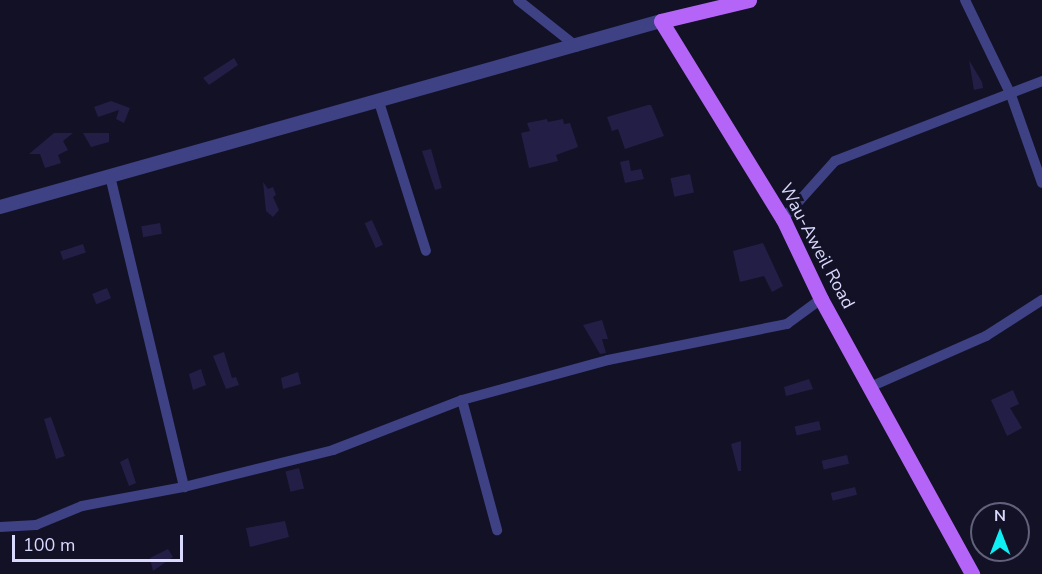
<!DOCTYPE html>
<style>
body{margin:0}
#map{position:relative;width:1042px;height:574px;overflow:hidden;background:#131126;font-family:"Nunito Sans",sans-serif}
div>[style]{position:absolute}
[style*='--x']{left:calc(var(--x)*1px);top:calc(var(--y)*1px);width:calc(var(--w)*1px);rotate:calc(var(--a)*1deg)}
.building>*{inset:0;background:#231e46;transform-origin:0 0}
.minor>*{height:10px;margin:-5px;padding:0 5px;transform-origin:5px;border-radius:5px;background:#3e4183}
.tertiary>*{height:14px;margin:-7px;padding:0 7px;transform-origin:7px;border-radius:7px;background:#3e4183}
.primary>*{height:15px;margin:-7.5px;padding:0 7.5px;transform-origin:7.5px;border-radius:7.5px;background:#b465f7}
span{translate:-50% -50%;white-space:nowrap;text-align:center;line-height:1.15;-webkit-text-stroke:6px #131126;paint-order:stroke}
.street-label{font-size:18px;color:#d9d8fd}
.north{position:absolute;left:970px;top:502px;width:60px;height:60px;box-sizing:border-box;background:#131126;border:2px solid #62617c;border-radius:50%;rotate:0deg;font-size:16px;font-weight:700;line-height:24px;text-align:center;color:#d9d8fd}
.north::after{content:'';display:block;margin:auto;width:21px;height:27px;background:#0eeff3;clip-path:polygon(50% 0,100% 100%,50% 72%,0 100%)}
.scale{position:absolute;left:12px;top:535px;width:171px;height:27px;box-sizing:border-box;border:3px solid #d9d8fd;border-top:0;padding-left:8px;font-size:18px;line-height:21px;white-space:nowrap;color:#d9d8fd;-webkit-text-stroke:4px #131126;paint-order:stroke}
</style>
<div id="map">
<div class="building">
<div style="clip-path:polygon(234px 58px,238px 65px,209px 85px,203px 78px)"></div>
<div style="clip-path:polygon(969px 60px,982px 82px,983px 88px,974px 90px)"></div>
<div style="clip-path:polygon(111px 101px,130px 108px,124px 123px,116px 119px,119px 110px,98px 117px,94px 107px)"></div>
<div style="clip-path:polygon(648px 105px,651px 105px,664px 136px,625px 149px,618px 129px,612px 131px,607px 117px)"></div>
<div style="clip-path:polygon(547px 119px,548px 122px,563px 119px,564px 124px,570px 123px,578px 147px,556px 155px,558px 161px,529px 168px,521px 133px,530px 131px,527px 123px)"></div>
<div style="clip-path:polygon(54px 133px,73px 133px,63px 141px,68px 150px,58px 155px,61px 163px,45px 168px,40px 154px,29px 154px)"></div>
<div style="clip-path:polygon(83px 133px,109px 133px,109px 142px,91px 147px)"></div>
<div style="clip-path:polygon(431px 149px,442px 188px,435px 190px,422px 151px)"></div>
<div style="clip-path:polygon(629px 160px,631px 171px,641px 169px,644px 179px,625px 183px,620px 162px)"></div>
<div style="left:690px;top:174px;width:19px;height:20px;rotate:78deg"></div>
<div style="clip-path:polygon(263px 182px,268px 189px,273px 187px,276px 195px,273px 197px,279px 210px,273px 217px,266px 211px)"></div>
<div style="left:372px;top:220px;width:27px;height:8px;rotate:66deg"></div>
<div style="left:160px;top:223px;width:11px;height:19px;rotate:80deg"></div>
<div style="clip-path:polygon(763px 243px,783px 286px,772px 292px,764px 276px,740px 282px,733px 251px)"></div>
<div style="left:83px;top:244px;width:9px;height:24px;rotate:72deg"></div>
<div style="left:107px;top:288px;width:11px;height:16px;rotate:68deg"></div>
<div style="clip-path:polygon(602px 320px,608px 339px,602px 339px,606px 353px,600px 354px,583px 325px)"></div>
<div style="clip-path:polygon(224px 352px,232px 378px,236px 377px,239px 385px,226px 389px,213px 356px)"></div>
<div style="clip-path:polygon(201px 369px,206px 385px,193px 390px,189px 374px)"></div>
<div style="clip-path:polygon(298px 372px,301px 384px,283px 389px,281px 378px)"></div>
<div style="clip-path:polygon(809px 379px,813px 389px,786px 396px,784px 387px)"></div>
<div style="clip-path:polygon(1013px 390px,1019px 404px,1010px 408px,1022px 428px,1007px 436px,991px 400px)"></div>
<div style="clip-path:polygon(51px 417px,65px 456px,56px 459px,44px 419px)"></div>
<div style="left:819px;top:421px;width:9px;height:25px;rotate:77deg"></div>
<div style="clip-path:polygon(741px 441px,741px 471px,738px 471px,731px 444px)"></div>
<div style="left:847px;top:455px;width:9px;height:26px;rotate:77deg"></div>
<div style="clip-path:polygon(128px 458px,136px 483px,129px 486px,120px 462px)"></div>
<div style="left:299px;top:468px;width:21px;height:14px;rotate:76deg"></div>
<div style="left:855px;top:487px;width:8px;height:25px;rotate:76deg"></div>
<div style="clip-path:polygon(285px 521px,289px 537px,250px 547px,246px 528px)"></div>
<div style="clip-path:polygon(168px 549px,173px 557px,153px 571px,150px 558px)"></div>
</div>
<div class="minor">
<div style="--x:518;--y:0;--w:75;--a:38.5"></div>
<div style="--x:965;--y:0;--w:106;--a:64.2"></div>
<div style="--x:1011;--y:95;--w:93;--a:70.6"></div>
<div style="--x:379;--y:102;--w:156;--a:72.5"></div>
<div style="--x:110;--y:176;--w:320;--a:76.6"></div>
<div style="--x:783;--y:219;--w:78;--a:-48.1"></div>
<div style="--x:835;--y:161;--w:222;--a:-21.1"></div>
<div style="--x:870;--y:387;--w:127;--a:-23.7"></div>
<div style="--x:986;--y:336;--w:67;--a:-32.7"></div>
<div style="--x:462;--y:400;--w:135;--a:74.9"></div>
<div style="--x:0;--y:527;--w:36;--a:-3"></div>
<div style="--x:36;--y:525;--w:50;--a:-22.4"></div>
<div style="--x:82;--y:506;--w:104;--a:-10.6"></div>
<div style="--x:184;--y:487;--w:154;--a:-13.9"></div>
<div style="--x:333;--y:450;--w:138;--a:-21.2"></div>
<div style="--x:462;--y:400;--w:151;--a:-15.3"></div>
<div style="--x:608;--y:360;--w:183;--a:-11.4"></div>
<div style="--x:787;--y:324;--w:42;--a:-36.3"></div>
</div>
<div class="tertiary">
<div style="--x:0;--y:207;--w:687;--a:-15.72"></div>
</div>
<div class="primary">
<div style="--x:749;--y:0;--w:90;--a:166.6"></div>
<div style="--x:661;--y:21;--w:233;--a:58.4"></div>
<div style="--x:783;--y:219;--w:89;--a:64.6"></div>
<div style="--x:821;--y:299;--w:314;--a:61.2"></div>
</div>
<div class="street-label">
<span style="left:817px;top:246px;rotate:62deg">Wau-Aweil Road</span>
</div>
<div class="north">N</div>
<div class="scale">100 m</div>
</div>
